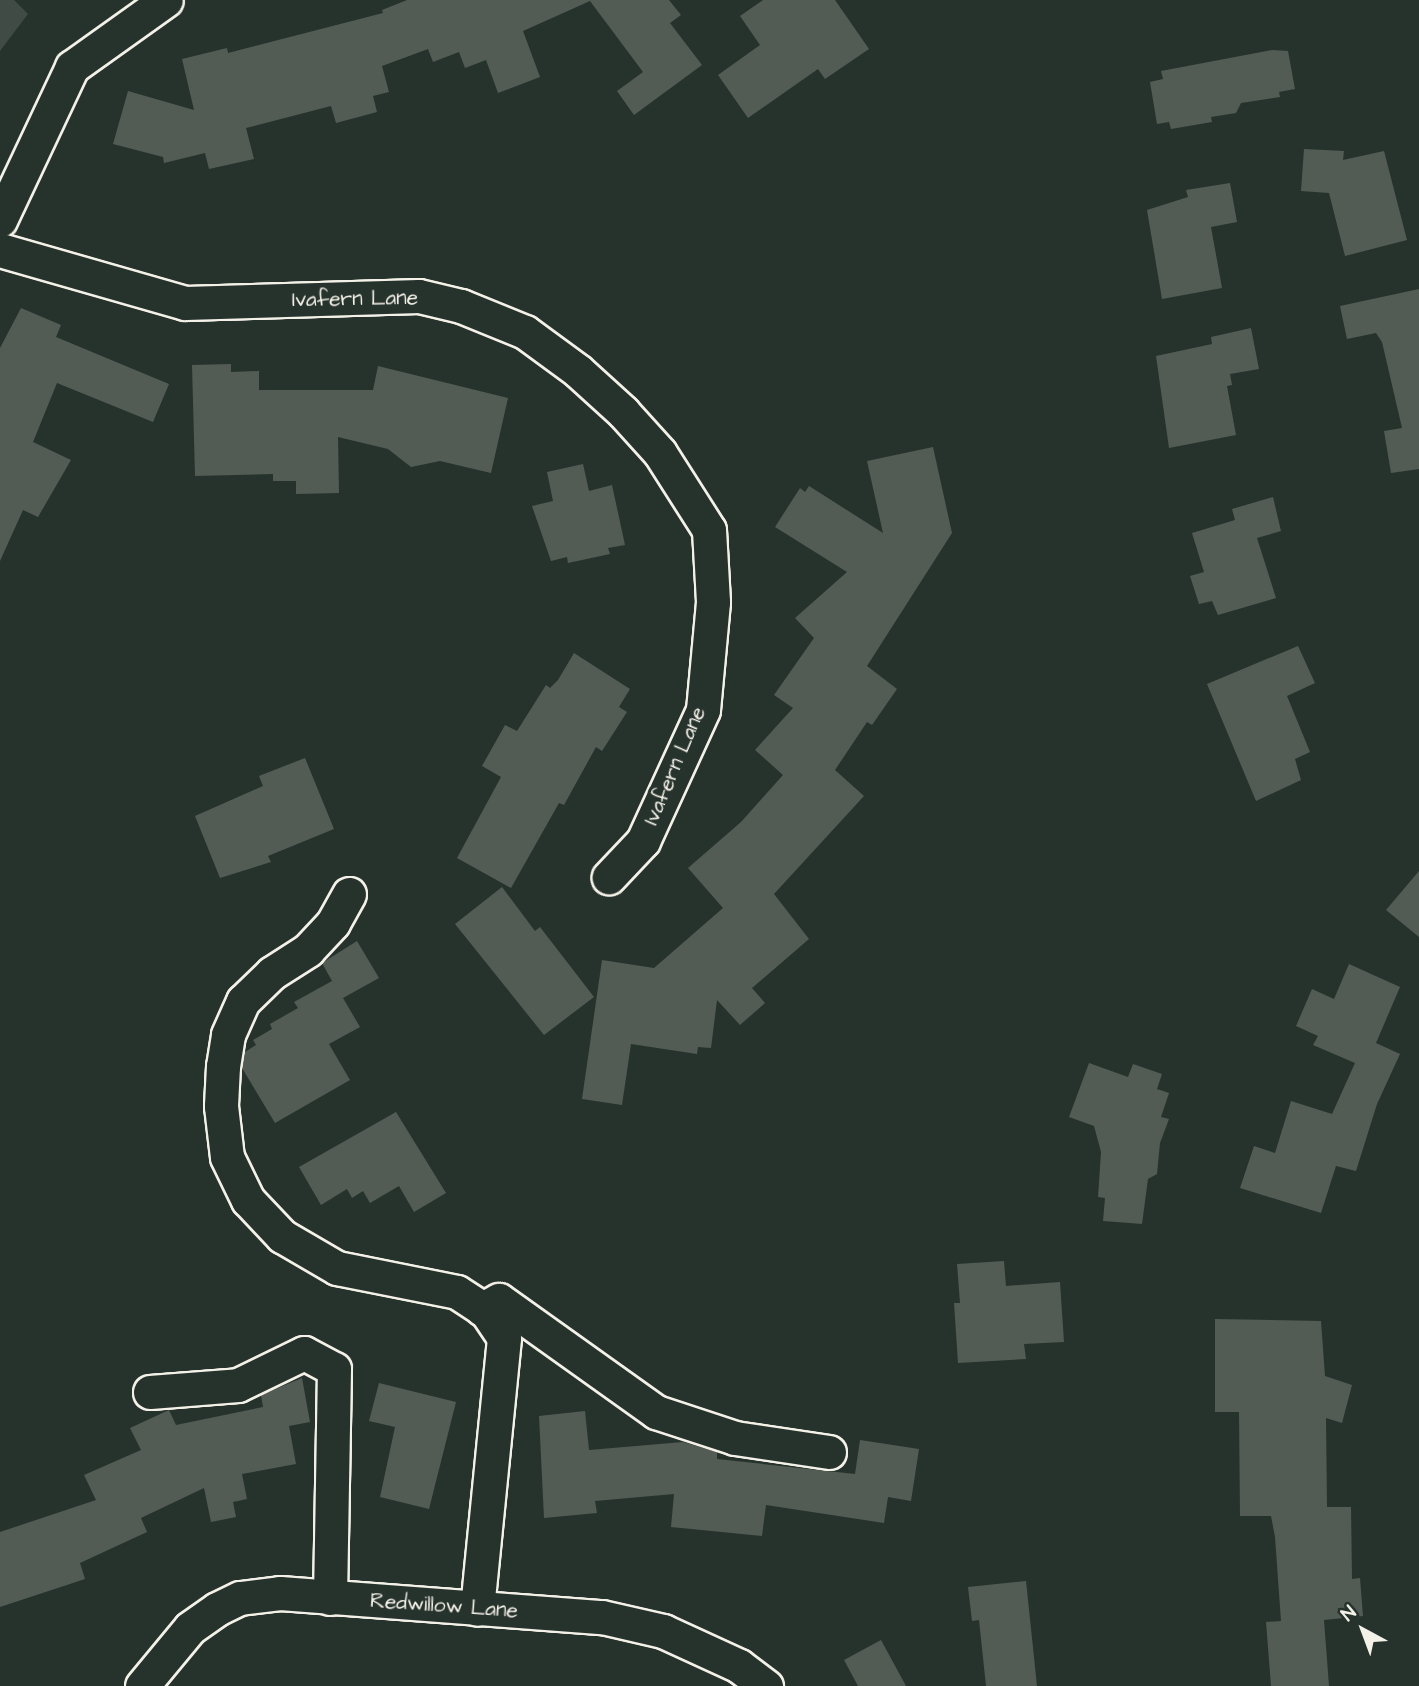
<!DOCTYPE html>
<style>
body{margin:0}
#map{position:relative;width:1419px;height:1686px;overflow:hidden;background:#26332d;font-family:"Architects Daughter",sans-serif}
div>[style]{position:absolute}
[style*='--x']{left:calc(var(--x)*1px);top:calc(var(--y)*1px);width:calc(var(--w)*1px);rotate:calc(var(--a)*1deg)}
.green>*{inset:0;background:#414b45}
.building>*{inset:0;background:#525c55}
.roads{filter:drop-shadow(2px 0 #f4f1e8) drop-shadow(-2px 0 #f4f1e8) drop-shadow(0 2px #f4f1e8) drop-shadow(0 -2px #f4f1e8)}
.minor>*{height:33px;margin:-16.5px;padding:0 16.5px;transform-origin:16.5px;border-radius:16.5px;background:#26332d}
span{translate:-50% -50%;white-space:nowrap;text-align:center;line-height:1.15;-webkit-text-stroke:6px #26332d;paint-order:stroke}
.street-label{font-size:21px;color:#f4f1e8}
.north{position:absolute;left:1328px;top:1595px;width:70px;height:70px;-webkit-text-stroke:5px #26332d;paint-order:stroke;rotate:319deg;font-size:19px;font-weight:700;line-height:28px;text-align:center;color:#f4f1e8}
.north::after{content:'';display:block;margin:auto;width:24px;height:32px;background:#f4f1e8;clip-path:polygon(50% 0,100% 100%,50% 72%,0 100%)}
</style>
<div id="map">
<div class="green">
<div style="clip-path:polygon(0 0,14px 0,28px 14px,0 51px)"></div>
</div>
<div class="building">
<div style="clip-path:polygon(407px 0,669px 0,681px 15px,670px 23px,702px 65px,634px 115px,617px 91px,643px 72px,590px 1px,523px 31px,540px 77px,498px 93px,486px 60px,465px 68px,459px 52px,433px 62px,428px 49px,382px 66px,389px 92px,373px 96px,377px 112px,336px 123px,331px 106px,246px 128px,254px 159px,209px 169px,205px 153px,164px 163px,163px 157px,113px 144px,128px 91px,194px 110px,182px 59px,227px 48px,228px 53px,383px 13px,382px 10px)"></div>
<div style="clip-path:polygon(763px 0,835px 0,869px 49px,825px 79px,818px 69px,748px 118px,718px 75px,760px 45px,740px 16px)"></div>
<div style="clip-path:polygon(1272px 50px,1288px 51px,1295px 89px,1279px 92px,1280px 97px,1241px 103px,1236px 113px,1211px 117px,1212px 122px,1171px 129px,1169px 122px,1157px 124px,1150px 82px,1163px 79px,1161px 71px)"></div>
<div style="clip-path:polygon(1304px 149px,1344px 151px,1343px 160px,1384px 151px,1407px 240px,1345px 256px,1329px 193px,1301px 191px)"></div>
<div style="clip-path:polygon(1230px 183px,1237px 222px,1211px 227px,1222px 288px,1162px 299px,1147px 210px,1188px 197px,1186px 190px)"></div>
<div style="clip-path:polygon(1419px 289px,1419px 469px,1391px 473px,1384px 431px,1402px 428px,1382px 342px,1376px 333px,1347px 339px,1340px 306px)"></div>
<div style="clip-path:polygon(21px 308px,61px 325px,56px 337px,169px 384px,153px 422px,57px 383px,33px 442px,71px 460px,38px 517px,23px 510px,0 561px,0 348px)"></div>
<div style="clip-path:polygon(1251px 328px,1259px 369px,1230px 374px,1232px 385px,1227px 386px,1236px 435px,1169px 448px,1156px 356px,1212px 344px,1211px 337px)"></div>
<div style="clip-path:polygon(231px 364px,231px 372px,259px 371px,259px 390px,373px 390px,378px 366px,508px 398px,491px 473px,440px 461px,411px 467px,388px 449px,338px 437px,339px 493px,296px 494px,296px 481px,273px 481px,273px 474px,195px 476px,192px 365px)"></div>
<div style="clip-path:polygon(933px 447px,952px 533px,867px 666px,897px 689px,872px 725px,867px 722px,835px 770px,864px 796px,774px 894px,809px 939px,752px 988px,765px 1003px,740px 1025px,717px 1000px,711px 1048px,698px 1047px,697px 1054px,631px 1044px,622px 1105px,582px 1099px,602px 960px,654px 968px,723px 908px,688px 868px,741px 822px,783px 775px,755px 750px,793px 708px,774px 695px,814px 638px,795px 618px,847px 572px,775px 527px,800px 488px,805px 492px,809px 486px,883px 533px,867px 461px)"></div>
<div style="clip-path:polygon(583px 464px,589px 491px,612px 485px,625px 545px,608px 548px,610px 554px,568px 563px,567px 557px,551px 561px,532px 506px,553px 501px,547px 472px)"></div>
<div style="clip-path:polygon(1273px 497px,1281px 531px,1257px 538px,1276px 598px,1218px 615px,1212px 601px,1199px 604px,1190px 576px,1204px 572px,1192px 533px,1235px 520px,1232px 509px)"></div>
<div style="clip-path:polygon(1298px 646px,1315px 683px,1287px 696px,1310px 752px,1295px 759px,1301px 780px,1256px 801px,1207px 684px)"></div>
<div style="clip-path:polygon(574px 653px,630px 689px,619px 707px,627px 712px,602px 751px,596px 747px,564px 805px,559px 803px,511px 888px,457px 858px,501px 777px,482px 766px,505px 725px,517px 731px,546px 685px,550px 688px,558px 680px)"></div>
<div style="clip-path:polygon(305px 758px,334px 829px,268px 856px,271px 862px,220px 878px,195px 816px,263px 786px,259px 776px)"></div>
<div style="clip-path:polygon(1419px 871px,1419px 937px,1386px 910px)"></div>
<div style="clip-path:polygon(502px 887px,535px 931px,540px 927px,594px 997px,544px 1035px,455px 924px)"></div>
<div style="clip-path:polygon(357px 941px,379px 978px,343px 998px,360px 1027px,329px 1044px,350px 1080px,275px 1123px,242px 1068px,245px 1052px,256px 1045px,253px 1040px,272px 1029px,270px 1024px,298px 1008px,294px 1002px,332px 981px,322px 963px)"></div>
<div style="clip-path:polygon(1349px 964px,1400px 987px,1376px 1043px,1400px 1054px,1377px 1104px,1356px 1171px,1336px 1166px,1321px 1213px,1240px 1188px,1254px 1146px,1275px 1153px,1291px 1101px,1332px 1114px,1355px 1063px,1313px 1045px,1318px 1036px,1296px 1026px,1312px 989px,1334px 999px)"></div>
<div style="clip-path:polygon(1089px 1063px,1128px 1077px,1133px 1064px,1162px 1074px,1157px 1089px,1169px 1093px,1161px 1117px,1169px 1119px,1160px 1143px,1157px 1174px,1148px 1179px,1142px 1224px,1103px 1221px,1105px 1198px,1098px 1197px,1101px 1152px,1094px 1126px,1069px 1117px)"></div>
<div style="clip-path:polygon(396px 1112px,446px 1193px,414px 1212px,399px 1186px,370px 1203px,363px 1191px,352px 1198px,347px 1189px,321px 1205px,299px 1167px)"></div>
<div style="clip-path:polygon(1004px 1261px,1006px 1286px,1060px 1282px,1064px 1342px,1024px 1344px,1026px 1359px,958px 1363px,954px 1303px,960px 1303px,957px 1264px)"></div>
<div style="clip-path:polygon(1215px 1319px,1321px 1321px,1325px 1376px,1352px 1385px,1342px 1423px,1326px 1418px,1327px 1507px,1351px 1507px,1352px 1579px,1360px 1578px,1363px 1616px,1324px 1620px,1329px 1686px,1271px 1686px,1266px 1622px,1281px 1621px,1275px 1537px,1271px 1516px,1240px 1516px,1239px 1412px,1215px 1412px)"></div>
<div style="clip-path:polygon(302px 1378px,310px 1422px,289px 1426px,296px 1464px,242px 1474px,247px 1499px,233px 1502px,236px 1517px,211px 1522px,204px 1488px,141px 1518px,147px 1532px,80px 1563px,85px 1579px,0 1607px,0 1532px,96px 1500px,84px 1475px,141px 1450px,130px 1428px,169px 1410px,176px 1425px,263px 1407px,261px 1395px)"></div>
<div style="clip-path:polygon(379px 1383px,456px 1402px,429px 1509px,380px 1497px,395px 1427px,369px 1421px)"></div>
<div style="clip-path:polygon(585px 1411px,589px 1450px,683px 1442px,717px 1452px,717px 1459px,855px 1474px,860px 1440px,919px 1449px,911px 1501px,888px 1497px,884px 1523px,766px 1505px,762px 1536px,671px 1527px,674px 1494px,595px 1501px,597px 1513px,544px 1518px,539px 1416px)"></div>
<div style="clip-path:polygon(1026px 1581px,1037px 1686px,986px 1686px,979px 1620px,972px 1621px,968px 1587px)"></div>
<div style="clip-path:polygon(881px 1640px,906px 1686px,858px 1686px,844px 1660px)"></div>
</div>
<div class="roads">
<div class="minor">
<div style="--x:0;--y:220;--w:169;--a:-64.8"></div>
<div style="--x:72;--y:67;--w:115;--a:-35.5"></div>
<div style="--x:0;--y:250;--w:192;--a:16"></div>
<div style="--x:185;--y:303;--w:234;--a:-1.7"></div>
<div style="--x:419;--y:296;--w:43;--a:13.4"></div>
<div style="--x:461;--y:306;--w:69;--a:22.1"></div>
<div style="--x:525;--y:332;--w:66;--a:36.3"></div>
<div style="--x:578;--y:371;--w:61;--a:42.3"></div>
<div style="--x:623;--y:412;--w:55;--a:47.9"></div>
<div style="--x:660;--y:453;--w:91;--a:57.5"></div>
<div style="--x:709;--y:530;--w:72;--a:86.8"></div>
<div style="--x:713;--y:602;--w:108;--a:95.3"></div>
<div style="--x:703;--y:710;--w:144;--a:114.6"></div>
<div style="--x:643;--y:841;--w:50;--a:133.4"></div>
<div style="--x:349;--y:894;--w:33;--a:119"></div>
<div style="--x:333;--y:923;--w:37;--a:133"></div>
<div style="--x:308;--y:950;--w:43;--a:147.4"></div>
<div style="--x:272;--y:973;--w:40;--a:136"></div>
<div style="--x:243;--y:1001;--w:37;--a:114"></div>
<div style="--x:228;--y:1035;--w:31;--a:99"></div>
<div style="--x:223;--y:1066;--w:40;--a:92.9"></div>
<div style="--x:221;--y:1106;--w:51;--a:83.3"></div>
<div style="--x:227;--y:1157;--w:48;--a:64"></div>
<div style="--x:248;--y:1200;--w:50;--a:46.6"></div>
<div style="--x:282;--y:1236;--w:64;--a:30.2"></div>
<div style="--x:337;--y:1268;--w:122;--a:11.3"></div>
<div style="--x:457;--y:1292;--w:35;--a:33"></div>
<div style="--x:486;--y:1311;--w:32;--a:56"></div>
<div style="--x:504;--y:1338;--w:272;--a:95.7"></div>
<div style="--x:482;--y:1309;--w:19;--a:-28"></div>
<div style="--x:499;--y:1300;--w:193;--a:35.5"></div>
<div style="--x:656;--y:1412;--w:83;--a:18.2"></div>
<div style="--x:735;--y:1438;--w:95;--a:8.5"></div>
<div style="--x:150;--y:1392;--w:88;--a:-4.5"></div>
<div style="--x:238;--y:1385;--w:73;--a:-25.9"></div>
<div style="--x:304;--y:1353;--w:34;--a:28"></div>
<div style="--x:334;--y:1369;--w:229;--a:91"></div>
<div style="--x:142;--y:1686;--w:75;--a:-50.4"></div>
<div style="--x:190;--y:1628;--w:33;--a:-35"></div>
<div style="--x:217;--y:1609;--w:25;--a:-26"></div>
<div style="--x:240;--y:1598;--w:40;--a:-7.1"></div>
<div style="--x:280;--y:1593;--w:323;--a:4.3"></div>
<div style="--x:602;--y:1617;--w:63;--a:12.9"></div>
<div style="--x:663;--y:1631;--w:84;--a:24.7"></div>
<div style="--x:739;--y:1666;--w:34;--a:37"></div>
</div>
</div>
<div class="street-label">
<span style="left:355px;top:299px;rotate:-1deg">Ivafern Lane</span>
<span style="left:675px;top:766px;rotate:-67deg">Ivafern Lane</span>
<span style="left:444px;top:1606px;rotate:4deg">Redwillow Lane</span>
</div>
<div class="north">N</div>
</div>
